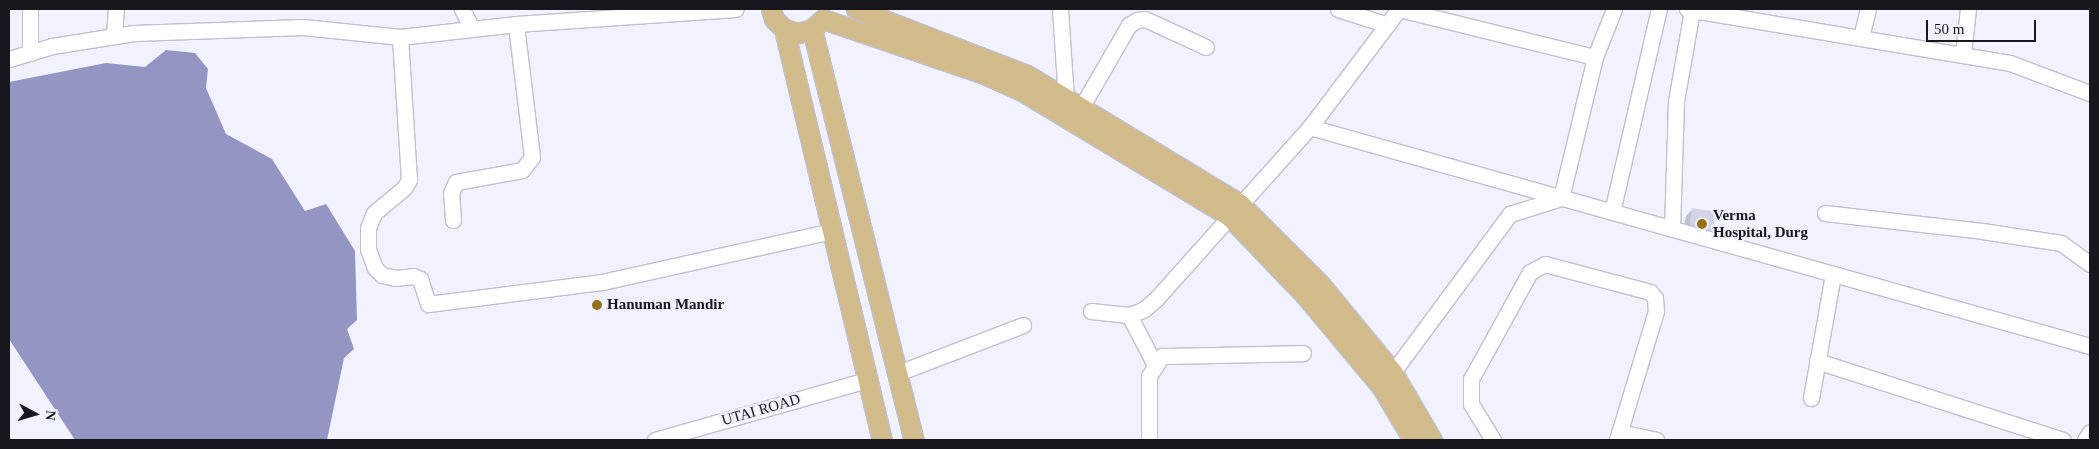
<!DOCTYPE html>
<style>
body{margin:0}
#map{position:relative;width:2099px;height:449px;overflow:hidden;background:#f1f2fd;font-family:"Times New Roman",serif}
div>[style]{position:absolute}
[style*='--x']{left:calc(var(--x)*1px);top:calc(var(--y)*1px);width:calc(var(--w)*1px);rotate:calc(var(--a)*1deg)}
.water>*{inset:0;background:#9395c2}
.shadow>*{inset:0;background:#0003}
.building>*{inset:0;background:#d3d5e6;transform-origin:0 0}
.roads{filter:drop-shadow(1px 0 #bfc0d1) drop-shadow(-1px 0 #bfc0d1) drop-shadow(0 1px #bfc0d1) drop-shadow(0 -1px #bfc0d1)}
.minor>*{height:15px;margin:-7.5px;padding:0 7.5px;transform-origin:7.5px;border-radius:7.5px;background:#fff}
.major>*{height:19px;margin:-9.5px;padding:0 9.5px;transform-origin:9.5px;border-radius:9.5px;background:#d1bb8b}
.dots>*{width:14px;height:14px;translate:-50% -50%;box-sizing:border-box;border:2px solid #f1f2fd;border-radius:50%}
span{translate:-50% -50%;white-space:nowrap;text-align:center;line-height:1.15;-webkit-text-stroke:4.5px #f1f2fd;paint-order:stroke}
.poi-label{font-size:15px;color:#17171d;font-weight:700}
.left{translate:0 -50%;text-align:left}
.street-label{font-size:15px;color:#17171d}
.frame{position:absolute;inset:0;border:10px solid #17171d;pointer-events:none}
.north{position:absolute;left:10px;top:389px;width:50px;height:50px;-webkit-text-stroke:4px #f1f2fd;paint-order:stroke;rotate:96deg;font-size:14px;font-weight:700;line-height:20px;text-align:center;color:#17171d}
.north::after{content:'';display:block;margin:auto;width:18px;height:22px;background:#17171d;clip-path:polygon(50% 0,100% 100%,50% 72%,0 100%)}
.scale{position:absolute;left:1926px;top:20px;width:110px;height:22px;box-sizing:border-box;border:2px solid #17171d;border-top:0;padding-left:6px;font-size:15px;line-height:18px;white-space:nowrap;color:#17171d;-webkit-text-stroke:4px #f1f2fd;paint-order:stroke}
</style>
<div id="map">
<div class="water">
<div style="clip-path:polygon(166px 50px,195px 53px,208px 69px,206px 88px,226px 134px,272px 159px,305px 211px,326px 204px,355px 251px,357px 320px,347px 329px,354px 349px,344px 358px,327px 440px,75px 440px,9px 339px,9px 82px,106px 63px,145px 67px)"></div>
</div>
<div class="shadow">
<div style="clip-path:polygon(1693px 209px,1715px 213px,1682px 238px,1686px 216px)"></div>
</div>
<div class="building">
<div style="left:1692px;top:208px;width:24px;height:24px;rotate:9deg"></div>
</div>
<div class="roads">
<div class="minor">
<div style="--x:462;--y:9;--w:22;--a:63"></div>
<div style="--x:1060;--y:9;--w:90;--a:86.2"></div>
<div style="--x:1338;--y:9;--w:52;--a:17.7"></div>
<div style="--x:1399;--y:9;--w:202;--a:13.8"></div>
<div style="--x:1687;--y:9;--w:327;--a:9.5"></div>
<div style="--x:2010;--y:63;--w:85;--a:20.6"></div>
<div style="--x:114;--y:36;--w:27;--a:-86"></div>
<div style="--x:400;--y:37;--w:143;--a:86.4"></div>
<div style="--x:409;--y:180;--w:9;--a:122"></div>
<div style="--x:404;--y:188;--w:39;--a:140"></div>
<div style="--x:374;--y:213;--w:16;--a:112"></div>
<div style="--x:368;--y:228;--w:21;--a:90"></div>
<div style="--x:368;--y:249;--w:20;--a:70"></div>
<div style="--x:375;--y:268;--w:10;--a:45"></div>
<div style="--x:382;--y:275;--w:13;--a:13"></div>
<div style="--x:395;--y:278;--w:18;--a:-6"></div>
<div style="--x:413;--y:276;--w:8;--a:23"></div>
<div style="--x:420;--y:279;--w:26;--a:72"></div>
<div style="--x:428;--y:304;--w:175;--a:-7.2"></div>
<div style="--x:602;--y:282;--w:236;--a:-12.5"></div>
<div style="--x:1861;--y:37;--w:29;--a:-76"></div>
<div style="--x:30;--y:53;--w:44;--a:-90"></div>
<div style="--x:1963;--y:54;--w:45;--a:-83.7"></div>
<div style="--x:9;--y:59;--w:45;--a:-16.8"></div>
<div style="--x:52;--y:46;--w:83;--a:-9"></div>
<div style="--x:134;--y:33;--w:169;--a:-2"></div>
<div style="--x:303;--y:27;--w:98;--a:5.9"></div>
<div style="--x:400;--y:37;--w:117;--a:-6.4"></div>
<div style="--x:516;--y:24;--w:220;--a:-3.9"></div>
<div style="--x:1075;--y:118;--w:108;--a:-59.9"></div>
<div style="--x:1129;--y:25;--w:9;--a:-32"></div>
<div style="--x:1137;--y:20;--w:8;--a:-7"></div>
<div style="--x:1145;--y:19;--w:67;--a:24.7"></div>
<div style="--x:1310;--y:127;--w:810;--a:15.68"></div>
<div style="--x:1612;--y:212;--w:208;--a:-77"></div>
<div style="--x:1825;--y:213;--w:158;--a:6.5"></div>
<div style="--x:1982;--y:231;--w:80;--a:8.6"></div>
<div style="--x:2061;--y:243;--w:36;--a:36"></div>
<div style="--x:453;--y:220;--w:27;--a:-94"></div>
<div style="--x:451;--y:193;--w:12;--a:-66"></div>
<div style="--x:456;--y:182;--w:67;--a:-10.3"></div>
<div style="--x:522;--y:170;--w:16;--a:-52"></div>
<div style="--x:532;--y:157;--w:134;--a:-96.9"></div>
<div style="--x:1672;--y:229;--w:128;--a:-88.2"></div>
<div style="--x:1676;--y:101;--w:92;--a:-80"></div>
<div style="--x:1091;--y:311;--w:38;--a:6"></div>
<div style="--x:1129;--y:315;--w:15;--a:-20"></div>
<div style="--x:1143;--y:310;--w:17;--a:-40"></div>
<div style="--x:1156;--y:299;--w:231;--a:-48.2"></div>
<div style="--x:1310;--y:127;--w:148;--a:-53"></div>
<div style="--x:1129;--y:315;--w:56;--a:62.5"></div>
<div style="--x:1817;--y:361;--w:258;--a:17.8"></div>
<div style="--x:898;--y:373;--w:134;--a:-21"></div>
<div style="--x:1387;--y:380;--w:207;--a:-53.5"></div>
<div style="--x:1510;--y:214;--w:53;--a:-17.4"></div>
<div style="--x:1561;--y:198;--w:145;--a:-76.4"></div>
<div style="--x:1595;--y:57;--w:52;--a:-68.4"></div>
<div style="--x:1811;--y:398;--w:126;--a:-79.9"></div>
<div style="--x:1619;--y:432;--w:38;--a:12"></div>
<div style="--x:655;--y:440;--w:220;--a:-15.8"></div>
<div style="--x:1149;--y:440;--w:64;--a:-90"></div>
<div style="--x:1149;--y:376;--w:24;--a:-57"></div>
<div style="--x:1162;--y:356;--w:141;--a:-1.2"></div>
<div style="--x:1493;--y:440;--w:42;--a:-121.4"></div>
<div style="--x:1471;--y:404;--w:25;--a:-90"></div>
<div style="--x:1471;--y:379;--w:122;--a:-61.1"></div>
<div style="--x:1530;--y:272;--w:17;--a:-28"></div>
<div style="--x:1545;--y:264;--w:109;--a:14.9"></div>
<div style="--x:1650;--y:292;--w:8;--a:50"></div>
<div style="--x:1655;--y:298;--w:13;--a:86"></div>
<div style="--x:1656;--y:311;--w:135;--a:106.8"></div>
<div style="--x:2085;--y:440;--w:9;--a:-58"></div>
</div>
<div class="major">
<div style="--x:771;--y:9;--w:10;--a:73"></div>
<div style="--x:774;--y:19;--w:14;--a:45"></div>
<div style="--x:784;--y:29;--w:15;--a:16"></div>
<div style="--x:798;--y:33;--w:15;--a:-16"></div>
<div style="--x:812;--y:29;--w:12;--a:-42"></div>
<div style="--x:856;--y:9;--w:183;--a:21.1"></div>
<div style="--x:1027;--y:75;--w:249;--a:31.2"></div>
<div style="--x:1240;--y:204;--w:113;--a:45"></div>
<div style="--x:1320;--y:284;--w:115;--a:50.6"></div>
<div style="--x:1393;--y:373;--w:78;--a:59.8"></div>
<div style="--x:823;--y:19;--w:168;--a:18.8"></div>
<div style="--x:982;--y:73;--w:44;--a:24.2"></div>
<div style="--x:1022;--y:91;--w:242;--a:31.1"></div>
<div style="--x:1229;--y:216;--w:108;--a:46.1"></div>
<div style="--x:1304;--y:294;--w:120;--a:50.1"></div>
<div style="--x:1381;--y:386;--w:63;--a:59.3"></div>
<div style="--x:784;--y:29;--w:423;--a:76.6"></div>
<div style="--x:812;--y:29;--w:423;--a:76.1"></div>
</div>
</div>
<div class="dots">
<div style="left:1702px;top:224px;background:#947118"></div>
<div style="left:597px;top:305px;background:#947118"></div>
</div>
<div class="poi-label">
<span class="left" style="left:1713px;top:224px">Verma<br>Hospital, Durg</span>
<span class="left" style="left:607px;top:305px">Hanuman Mandir</span>
</div>
<div class="street-label">
<span style="left:761px;top:410px;rotate:-16deg">UTAI ROAD</span>
</div>
<div class="frame"></div>
<div class="north">N</div>
<div class="scale">50 m</div>
</div>
